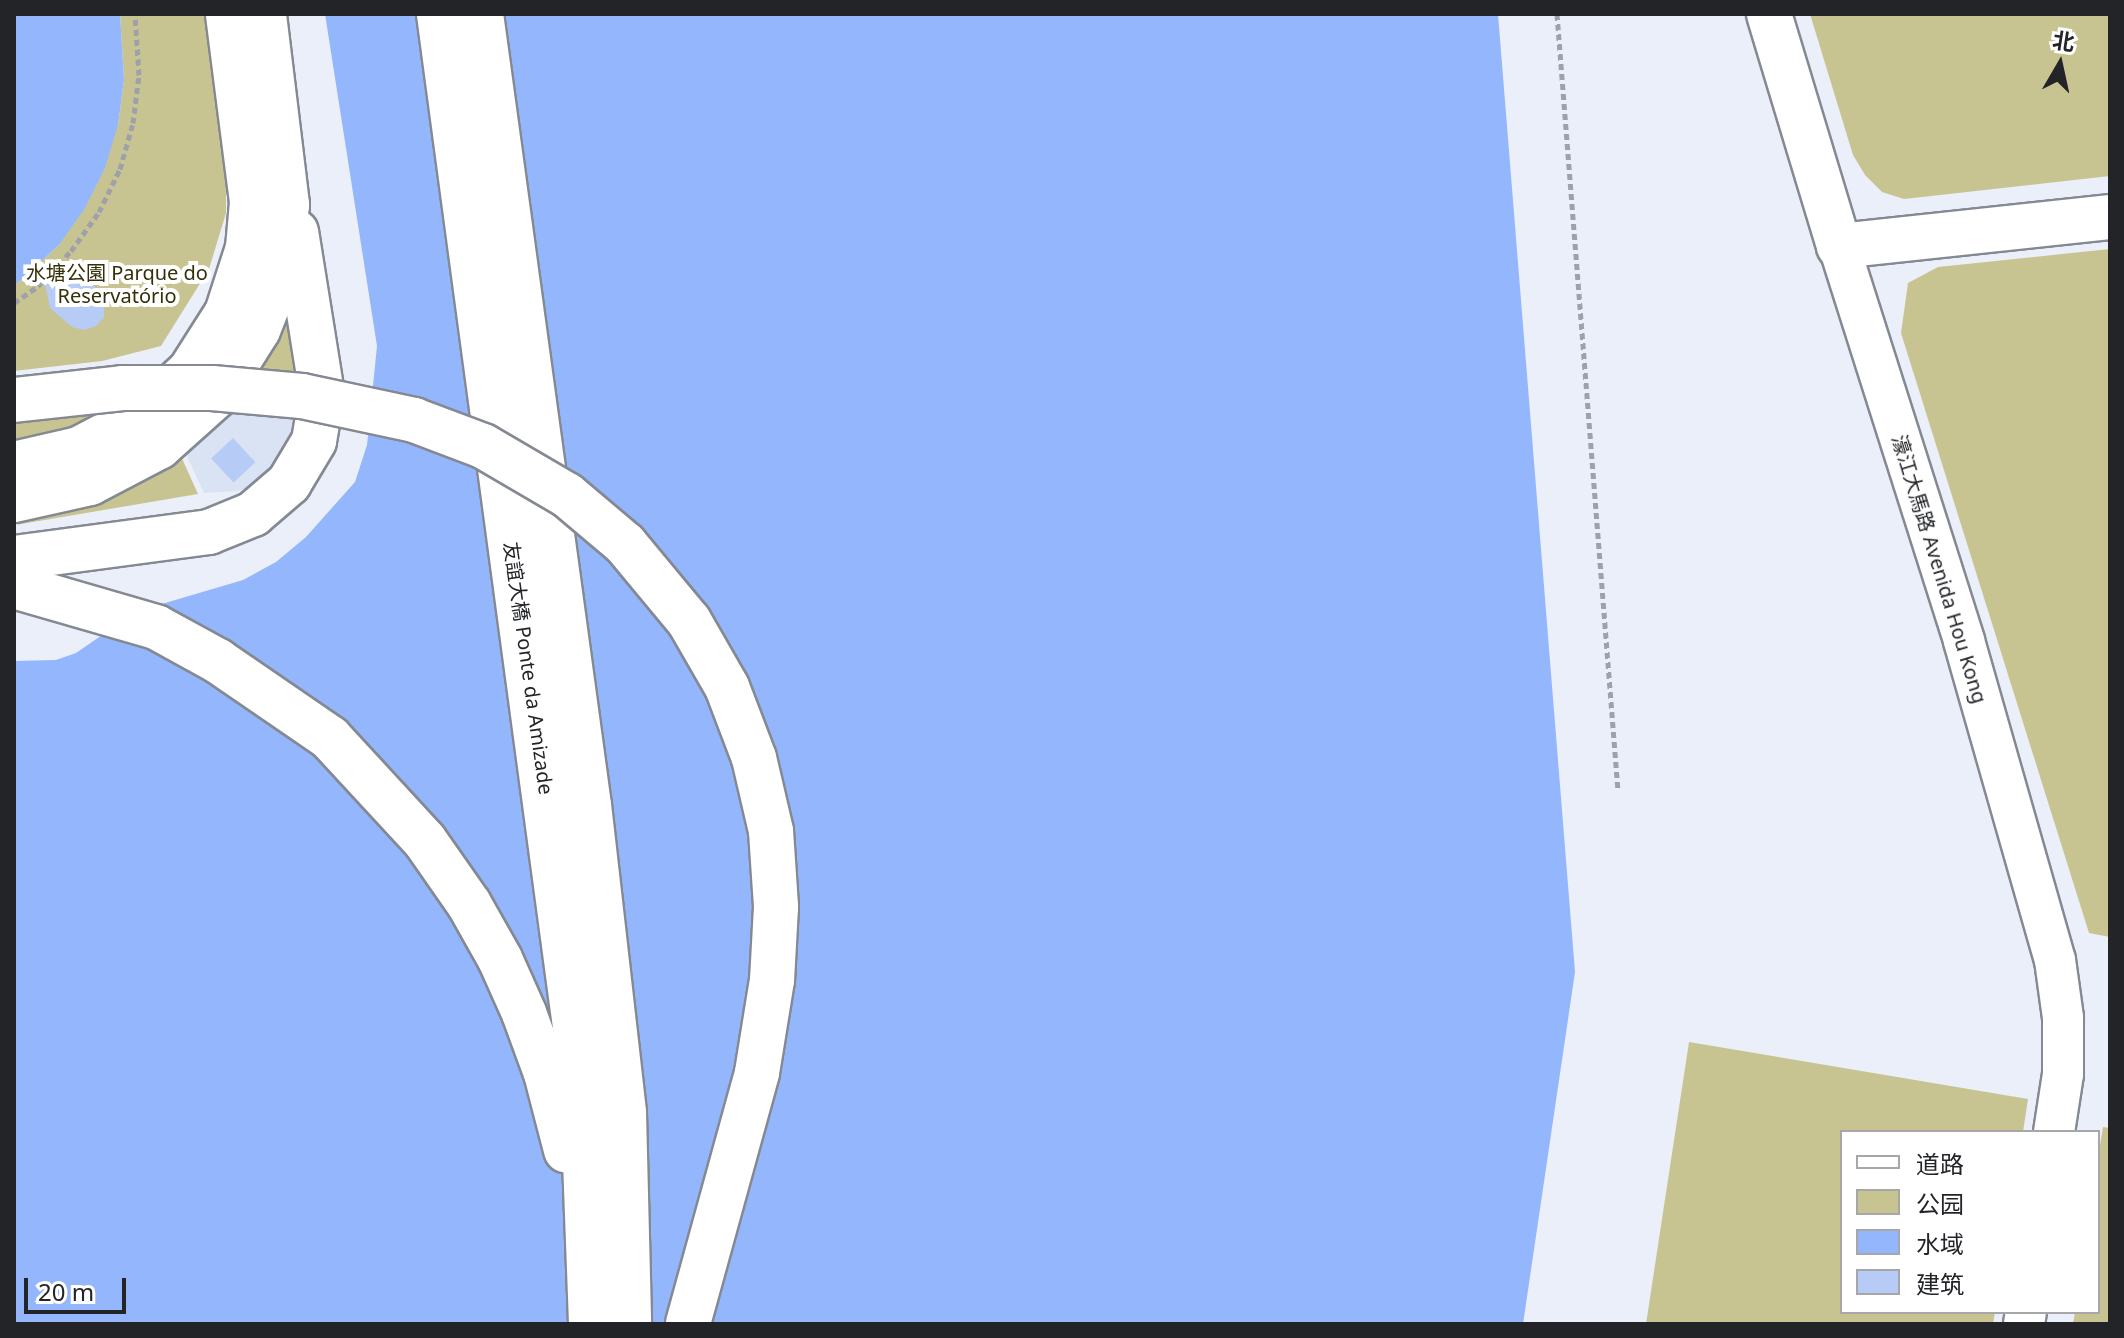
<!DOCTYPE html>
<meta charset="utf-8">
<style>
body{margin:0}
#map{position:relative;width:2124px;height:1338px;overflow:hidden;background:#eaeff9;font-family:"Noto Sans","Noto Sans SC",sans-serif}
div>[style]{position:absolute}
[style*='--x']{left:calc(var(--x)*1px);top:calc(var(--y)*1px);width:calc(var(--w)*1px);rotate:calc(var(--a)*1deg)}
.built>*{inset:0;background:#dae3f3}
.green>*{inset:0;background:#c8c491}
.water>*{inset:0;background:#94b6fd}
.building>*{inset:0;background:#b6ccf7;transform-origin:0 0}
.path>*{height:5px;margin-top:-2.5px;transform-origin:0;background:repeating-linear-gradient(90deg,#9ea1a9 0 6px,transparent 0 10px)}
.roads{filter:drop-shadow(2px 0 #848992) drop-shadow(-2px 0 #848992) drop-shadow(0 2px #848992) drop-shadow(0 -2px #848992)}
.street>*{height:40px;margin:-20px;padding:0 20px;transform-origin:20px;border-radius:20px;background:#fff}
.secondary>*{height:44px;margin:-22px;padding:0 22px;transform-origin:22px;border-radius:22px;background:#fff}
.primary>*{height:44px;margin:-22px;padding:0 22px;transform-origin:22px;border-radius:22px;background:#fff}
.bridges{filter:drop-shadow(2px 0 #848992) drop-shadow(-2px 0 #848992) drop-shadow(0 2px #848992) drop-shadow(0 -2px #848992)}
.primary-bridge>*{height:44px;margin:-22px;padding:0 22px;transform-origin:22px;border-radius:22px;background:#fff}
span{translate:-50% -50%;white-space:nowrap;text-align:center;line-height:1.15;-webkit-text-stroke:8px #fff;paint-order:stroke}
.park-label{font-size:20px;color:#343009}
.street-label{font-size:20px;color:#222428}
.frame{position:absolute;inset:0;border:16px solid #222428;pointer-events:none}
.legend{position:absolute;left:1840px;top:1130px;width:260px;height:184px;box-sizing:border-box;background:#fff;border:2px solid #a7a7a9;margin:0;padding:10px 14px;list-style:none;font-size:24px;color:#222428}
.legend li{display:flex;align-items:center;gap:16px;height:40px}
.legend b{width:40px;border:2px solid #a7a7a9}
.north{position:absolute;left:2020px;top:24px;width:80px;height:80px;-webkit-text-stroke:6px #fff;paint-order:stroke;rotate:9deg;font-size:22px;font-weight:700;line-height:32px;text-align:center;color:#222428}
.north::after{content:'';display:block;margin:auto;width:28px;height:36px;background:#222428;clip-path:polygon(50% 0,100% 100%,50% 72%,0 100%)}
.scale{position:absolute;left:24px;top:1278px;width:102px;height:36px;box-sizing:border-box;border:4px solid #222428;border-top:0;padding-left:10px;font-size:24px;line-height:28px;white-space:nowrap;color:#222428;-webkit-text-stroke:6px #fff;paint-order:stroke}
</style>
<div id="map">
<div class="built">
<div style="clip-path:polygon(302px 387px,293px 452px,258px 484px,238px 491px,204px 493px,179px 439px,229px 400px)"></div>
</div>
<div class="green">
<div style="clip-path:polygon(120px 14px,210px 14px,226px 130px,226px 213px,209px 269px,161px 346px,102px 361px,14px 371px,14px 286px,59px 245px,118px 125px,124px 80px)"></div>
<div style="clip-path:polygon(1810px 14px,2110px 14px,2110px 176px,1904px 199px,1882px 192px,1865px 175px,1853px 155px)"></div>
<div style="clip-path:polygon(2110px 249px,2110px 937px,2089px 933px,1901px 333px,1908px 283px,1938px 267px)"></div>
<div style="clip-path:polygon(289px 258px,303px 382px,247px 378px)"></div>
<div style="clip-path:polygon(114px 400px,92px 424px,14px 447px,14px 416px)"></div>
<div style="clip-path:polygon(175px 443px,198px 494px,15px 525px,93px 487px)"></div>
<div style="clip-path:polygon(1689px 1042px,2028px 1099px,2023px 1132px,1842px 1132px,1842px 1312px,1995px 1312px,1993px 1324px,1646px 1324px)"></div>
<div style="clip-path:polygon(2103px 1127px,2110px 1128px,2110px 1324px,2073px 1324px,2075px 1312px,2098px 1312px,2098px 1158px)"></div>
</div>
<div class="water">
<div style="clip-path:polygon(14px 14px,120px 14px,124px 80px,118px 125px,105px 168px,85px 208px,59px 245px,14px 286px)"></div>
<div style="clip-path:polygon(325px 14px,1498px 14px,1575px 972px,1523px 1324px,14px 1324px,14px 661px,56px 660px,76px 653px,121px 622px,155px 606px,243px 580px,276px 562px,306px 537px,355px 482px,367px 445px,377px 346px)"></div>
</div>
<div class="building">
<div style="clip-path:polygon(65px 269px,83px 274px,104px 298px,104px 317px,96px 326px,84px 330px,72px 327px,50px 308px,45px 284px,52px 273px)"></div>
<div style="left:233px;top:438px;width:33px;height:30px;rotate:47deg"></div>
</div>
<div class="path">
<div style="--x:1557;--y:14;--w:778;--a:85.51"></div>
<div style="--x:14;--y:303;--w:29;--a:-35"></div>
<div style="--x:38;--y:286;--w:48;--a:-46.7"></div>
<div style="--x:71;--y:251;--w:48;--a:-54.3"></div>
<div style="--x:99;--y:212;--w:48;--a:-64"></div>
<div style="--x:120;--y:169;--w:48;--a:-74.2"></div>
<div style="--x:133;--y:123;--w:48;--a:-82.9"></div>
<div style="--x:139;--y:75;--w:61;--a:-93.8"></div>
</div>
<div class="roads">
<div class="street">
<div style="--x:1839;--y:246;--w:414;--a:72.4"></div>
<div style="--x:1964;--y:641;--w:332;--a:74.1"></div>
<div style="--x:2055;--y:960;--w:59;--a:82.1"></div>
<div style="--x:2063;--y:1018;--w:56;--a:90"></div>
<div style="--x:2063;--y:1074;--w:59;--a:98.8"></div>
<div style="--x:2024;--y:1324;--w:12;--a:-81"></div>
</div>
<div class="secondary">
<div style="--x:1769;--y:14;--w:242;--a:73.2"></div>
<div style="--x:1839;--y:246;--w:273;--a:-6.1"></div>
</div>
<div class="primary">
<div style="--x:439;--y:14;--w:1074;--a:82.35"></div>
<div style="--x:582;--y:1078;--w:246;--a:87.9"></div>
<div style="--x:481;--y:14;--w:798;--a:82.23"></div>
<div style="--x:589;--y:805;--w:310;--a:83.5"></div>
<div style="--x:624;--y:1113;--w:211;--a:88.6"></div>
<div style="--x:14;--y:464;--w:67;--a:-13"></div>
<div style="--x:79;--y:449;--w:69;--a:-27.7"></div>
<div style="--x:140;--y:417;--w:68;--a:-42.6"></div>
<div style="--x:190;--y:371;--w:69;--a:-57.5"></div>
<div style="--x:227;--y:313;--w:68;--a:-72.1"></div>
<div style="--x:248;--y:248;--w:46;--a:-85"></div>
<div style="--x:252;--y:202;--w:190;--a:-97.3"></div>
<div style="--x:14;--y:500;--w:78;--a:-12.6"></div>
<div style="--x:90;--y:483;--w:78;--a:-27.6"></div>
<div style="--x:159;--y:447;--w:78;--a:-41.9"></div>
<div style="--x:217;--y:395;--w:77;--a:-57.8"></div>
<div style="--x:258;--y:330;--w:52;--a:-68.4"></div>
<div style="--x:277;--y:282;--w:78;--a:-82.6"></div>
<div style="--x:287;--y:205;--w:192;--a:-96.9"></div>
<div style="--x:14;--y:558;--w:197;--a:-7.6"></div>
<div style="--x:209;--y:532;--w:48;--a:-22.2"></div>
<div style="--x:253;--y:514;--w:48;--a:-40.7"></div>
<div style="--x:289;--y:483;--w:49;--a:-59.2"></div>
<div style="--x:314;--y:441;--w:48;--a:-80.3"></div>
<div style="--x:322;--y:394;--w:164;--a:-99.1"></div>
<div style="--x:14;--y:586;--w:148;--a:16.1"></div>
<div style="--x:156;--y:627;--w:71;--a:28.7"></div>
<div style="--x:218;--y:661;--w:136;--a:34.5"></div>
<div style="--x:330;--y:738;--w:140;--a:47.3"></div>
<div style="--x:425;--y:841;--w:77;--a:55.1"></div>
<div style="--x:469;--y:904;--w:63;--a:60.6"></div>
<div style="--x:500;--y:959;--w:59;--a:66"></div>
<div style="--x:524;--y:1013;--w:64;--a:69.9"></div>
<div style="--x:546;--y:1073;--w:80;--a:75.4"></div>
</div>
</div>
<div class="bridges">
<div class="primary-bridge">
<div style="--x:14;--y:400;--w:109;--a:-6.3"></div>
<div style="--x:122;--y:388;--w:90;--a:0"></div>
<div style="--x:212;--y:388;--w:90;--a:5.1"></div>
<div style="--x:302;--y:396;--w:115;--a:12.1"></div>
<div style="--x:414;--y:420;--w:74;--a:20.6"></div>
<div style="--x:483;--y:446;--w:97;--a:30.3"></div>
<div style="--x:567;--y:495;--w:76;--a:40.2"></div>
<div style="--x:625;--y:544;--w:100;--a:50.3"></div>
<div style="--x:689;--y:621;--w:76;--a:60.1"></div>
<div style="--x:727;--y:687;--w:76;--a:69.2"></div>
<div style="--x:754;--y:758;--w:75;--a:76.9"></div>
<div style="--x:771;--y:831;--w:76;--a:86.2"></div>
<div style="--x:776;--y:907;--w:73;--a:93.1"></div>
<div style="--x:772;--y:980;--w:94;--a:99.2"></div>
<div style="--x:757;--y:1073;--w:260;--a:105.4"></div>
</div>
</div>
<div class="park-label">
<span style="left:117px;top:284px">水塘公園 Parque do<br>Reservatório</span>
</div>
<div class="street-label">
<span style="left:1940px;top:569px;rotate:73deg">濠江大馬路 Avenida Hou Kong</span>
<span style="left:529px;top:668px;rotate:82deg">友誼大橋 Ponte da Amizade</span>
</div>
<div class="frame"></div>
<ul class="legend">
<li><b style="height:10px;background:#fff"></b>道路</li>
<li><b style="height:22px;background:#c8c491"></b>公园</li>
<li><b style="height:22px;background:#94b6fd"></b>水域</li>
<li><b style="height:22px;background:#b6ccf7"></b>建筑</li>
</ul>
<div class="north">北</div>
<div class="scale">20 m</div>
</div>
